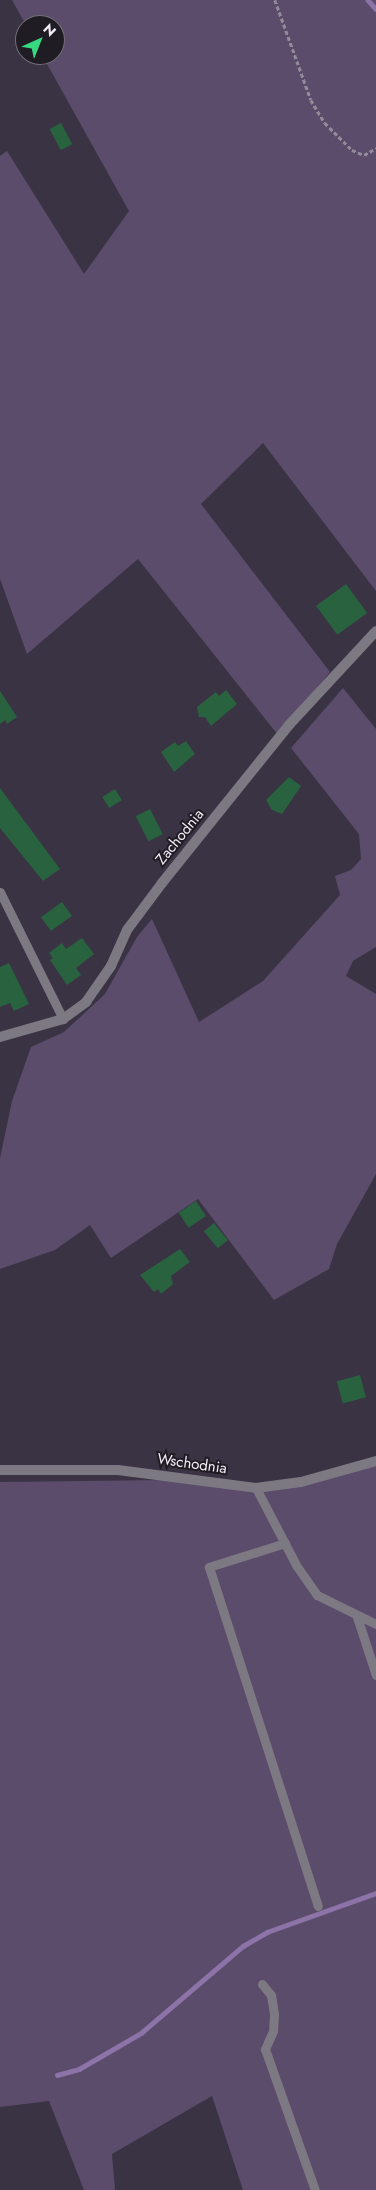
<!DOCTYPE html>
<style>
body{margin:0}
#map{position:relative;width:376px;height:2190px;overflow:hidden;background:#3a3344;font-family:Jost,sans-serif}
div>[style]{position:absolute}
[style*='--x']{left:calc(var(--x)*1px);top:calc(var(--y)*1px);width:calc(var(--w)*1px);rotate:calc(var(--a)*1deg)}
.green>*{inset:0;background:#5b4c6b}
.stream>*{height:4.5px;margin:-2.25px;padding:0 2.25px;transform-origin:2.25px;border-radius:2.25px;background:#8c73a8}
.building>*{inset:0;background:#29623f;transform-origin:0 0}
.path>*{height:2.5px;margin-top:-1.25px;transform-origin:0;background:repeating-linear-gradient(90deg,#928c9a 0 4px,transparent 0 6.5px)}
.lane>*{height:9px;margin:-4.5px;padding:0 4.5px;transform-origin:4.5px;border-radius:4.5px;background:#7d7982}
.street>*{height:10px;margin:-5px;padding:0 5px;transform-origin:5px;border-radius:5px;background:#7d7982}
span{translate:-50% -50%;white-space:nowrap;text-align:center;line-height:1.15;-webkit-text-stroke:4px #201c24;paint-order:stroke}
.street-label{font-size:15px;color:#f2edf8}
.north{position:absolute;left:15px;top:15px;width:50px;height:50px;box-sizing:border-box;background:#201c24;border:1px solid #747079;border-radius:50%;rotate:44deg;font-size:14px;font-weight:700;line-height:20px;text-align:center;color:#f2edf8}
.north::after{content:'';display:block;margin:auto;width:18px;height:22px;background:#36d880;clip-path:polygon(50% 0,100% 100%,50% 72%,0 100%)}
</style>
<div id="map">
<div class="green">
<div style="clip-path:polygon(12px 0,376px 0,376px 591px,263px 443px,201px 504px,330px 672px,278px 735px,138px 559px,27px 654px,0 579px,0 156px,7px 151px,84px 274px,129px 211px,42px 55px,55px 55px,55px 25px,26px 25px)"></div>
<div style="clip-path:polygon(343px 688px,376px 729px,376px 947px,353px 961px,346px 976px,376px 994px,376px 1174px,337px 1244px,329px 1269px,274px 1300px,198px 1199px,111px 1258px,90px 1225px,55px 1250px,0 1269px,0 1158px,12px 1101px,31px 1047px,64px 1032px,105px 994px,137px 937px,152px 919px,199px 1022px,263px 981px,340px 895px,335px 876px,351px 870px,361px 859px,359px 834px,291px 748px)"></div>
<div style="clip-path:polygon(376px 1466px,376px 2190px,243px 2190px,212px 2096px,112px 2154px,115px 2190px,84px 2190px,49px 2101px,0 2107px,0 1482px,164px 1480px,274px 1490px)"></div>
</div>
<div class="stream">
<div style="--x:368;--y:0;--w:12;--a:48"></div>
<div style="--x:57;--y:2075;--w:23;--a:-15"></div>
<div style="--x:79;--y:2069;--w:72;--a:-30.1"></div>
<div style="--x:141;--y:2033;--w:134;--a:-40.5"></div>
<div style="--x:243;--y:1946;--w:28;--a:-30"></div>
<div style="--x:267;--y:1932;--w:116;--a:-19.7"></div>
</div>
<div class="building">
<div style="left:61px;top:123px;width:24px;height:13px;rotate:62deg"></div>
<div style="left:346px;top:584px;width:36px;height:37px;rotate:54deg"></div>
<div style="clip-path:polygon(226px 690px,237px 704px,211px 726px,205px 717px,199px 717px,197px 707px,216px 692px,219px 696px)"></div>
<div style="clip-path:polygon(0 691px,17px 717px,7px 724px,5px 720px,0 724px)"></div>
<div style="clip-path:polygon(186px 741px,195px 754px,174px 772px,161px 752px,175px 742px,178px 746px)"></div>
<div style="clip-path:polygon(289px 777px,301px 786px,282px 814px,272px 810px,266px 800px)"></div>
<div style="clip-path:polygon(0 788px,60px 869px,43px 881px,0 828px)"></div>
<div style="left:115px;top:789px;width:13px;height:15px;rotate:58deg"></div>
<div style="left:150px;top:809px;width:28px;height:16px;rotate:63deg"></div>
<div style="left:62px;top:902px;width:17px;height:26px;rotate:54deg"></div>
<div style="clip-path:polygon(82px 938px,94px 954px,76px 968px,81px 975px,67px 985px,50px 960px,53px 958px,49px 953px,62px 943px,66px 949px)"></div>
<div style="clip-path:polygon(9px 963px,29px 1004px,14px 1011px,10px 1003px,0 1007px,0 967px)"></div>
<div style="left:196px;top:1201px;width:18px;height:21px;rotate:56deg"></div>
<div style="left:214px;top:1223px;width:22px;height:13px;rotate:51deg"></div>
<div style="clip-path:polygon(180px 1249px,190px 1262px,171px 1276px,173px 1284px,161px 1294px,158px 1289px,154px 1292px,140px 1275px)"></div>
<div style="left:360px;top:1375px;width:23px;height:24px;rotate:75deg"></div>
</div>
<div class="path">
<div style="--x:275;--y:0;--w:106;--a:70.2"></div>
<div style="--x:311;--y:100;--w:27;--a:59"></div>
<div style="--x:325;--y:123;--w:38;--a:45"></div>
<div style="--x:352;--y:150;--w:13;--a:23"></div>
<div style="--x:364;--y:155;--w:14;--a:-30"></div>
</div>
<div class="lane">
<div style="--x:0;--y:892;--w:142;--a:63.6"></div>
<div style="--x:256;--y:1488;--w:87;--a:62.5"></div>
<div style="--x:296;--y:1565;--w:37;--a:55"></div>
<div style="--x:317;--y:1595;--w:66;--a:26.2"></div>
<div style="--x:285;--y:1543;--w:80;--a:162.5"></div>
<div style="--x:209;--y:1567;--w:356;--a:72.2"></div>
<div style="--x:357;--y:1617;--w:61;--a:71.9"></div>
<div style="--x:262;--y:1984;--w:14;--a:51"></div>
<div style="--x:271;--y:1995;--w:19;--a:81"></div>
<div style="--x:274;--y:2014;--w:17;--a:93"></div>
<div style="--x:273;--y:2031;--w:20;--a:114"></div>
<div style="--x:265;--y:2049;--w:150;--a:70.5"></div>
</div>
<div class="street">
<div style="--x:0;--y:1037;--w:66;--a:-15.9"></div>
<div style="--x:63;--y:1019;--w:29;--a:-36"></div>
<div style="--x:86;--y:1002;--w:44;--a:-55.2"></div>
<div style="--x:111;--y:966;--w:39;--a:-66"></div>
<div style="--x:127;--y:930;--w:59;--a:-53.3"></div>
<div style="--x:162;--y:883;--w:203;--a:-51.2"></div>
<div style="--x:289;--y:725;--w:128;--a:-47.2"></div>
<div style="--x:0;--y:1470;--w:118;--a:0"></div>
<div style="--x:118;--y:1470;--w:139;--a:7.4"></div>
<div style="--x:256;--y:1488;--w:45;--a:-7.6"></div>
<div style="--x:301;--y:1482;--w:78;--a:-15.6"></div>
</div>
<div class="street-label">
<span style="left:180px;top:837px;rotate:-51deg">Zachodnia</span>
<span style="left:192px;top:1464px;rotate:8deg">Wschodnia</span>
</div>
<div class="north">N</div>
</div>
